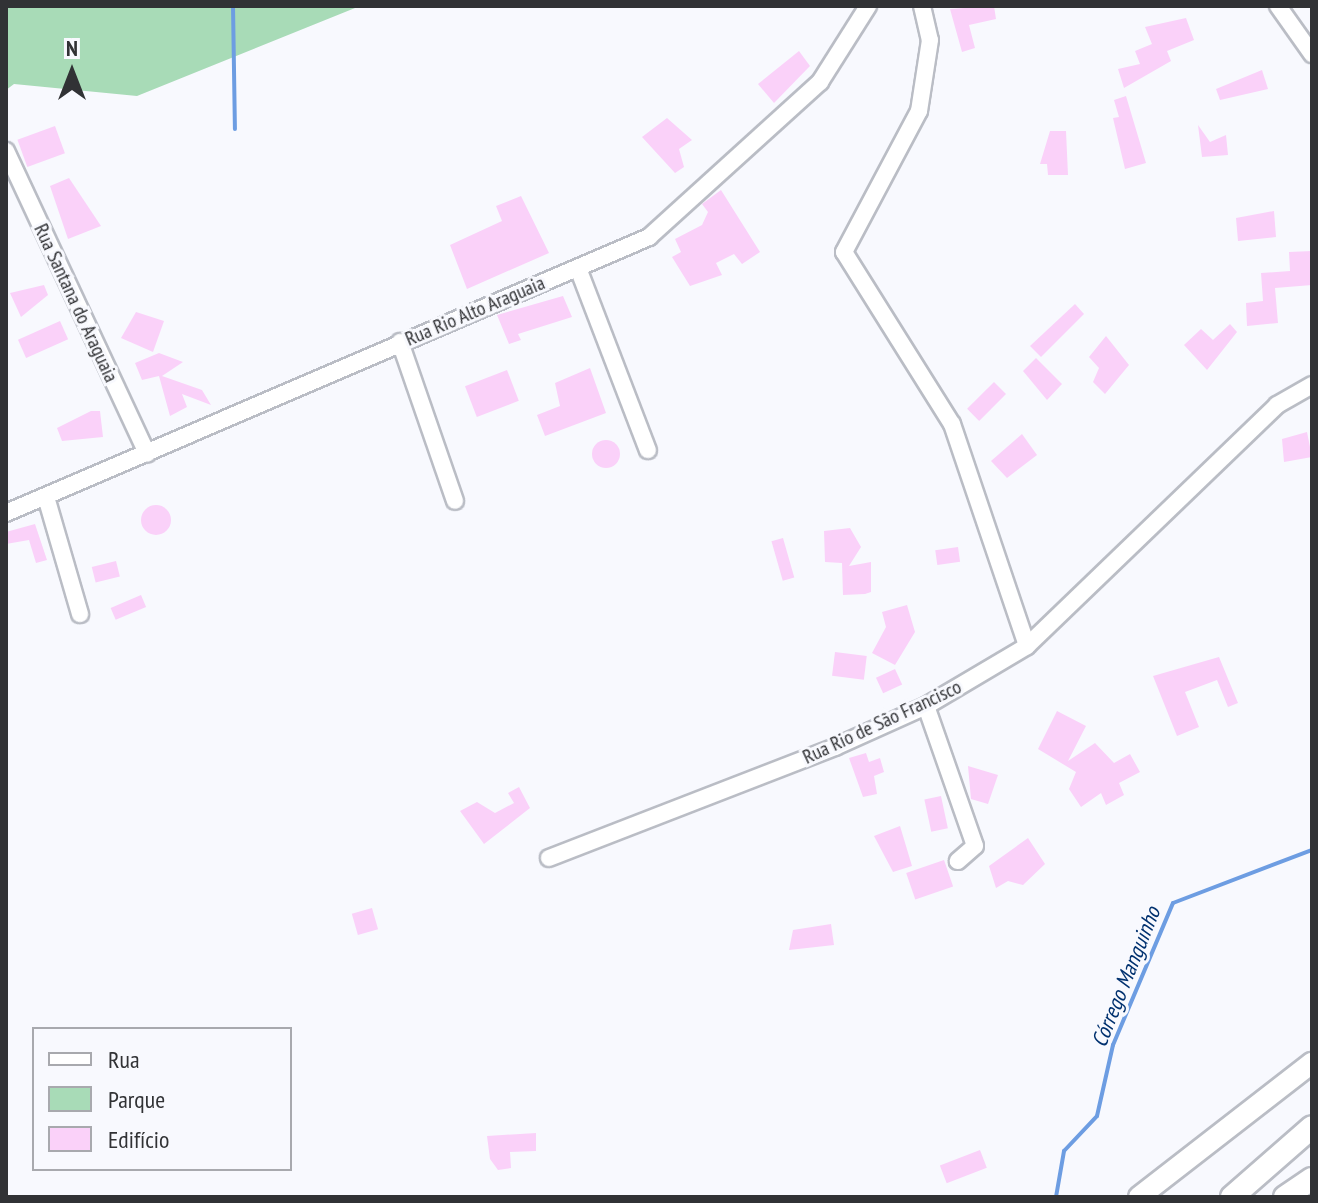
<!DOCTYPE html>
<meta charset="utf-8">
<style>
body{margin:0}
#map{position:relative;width:1318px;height:1203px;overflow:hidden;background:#f8f9fe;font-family:"PT Sans Narrow",sans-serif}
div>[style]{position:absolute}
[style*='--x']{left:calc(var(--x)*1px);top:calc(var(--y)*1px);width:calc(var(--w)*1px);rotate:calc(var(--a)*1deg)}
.green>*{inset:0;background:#a8dbb7}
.stream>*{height:4px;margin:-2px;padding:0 2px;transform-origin:2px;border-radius:2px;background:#6d9de2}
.building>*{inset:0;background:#fad1f9;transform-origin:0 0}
.round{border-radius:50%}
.roads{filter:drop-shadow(2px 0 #babdc5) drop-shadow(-2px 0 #babdc5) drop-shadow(0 2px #babdc5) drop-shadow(0 -2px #babdc5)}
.minor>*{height:16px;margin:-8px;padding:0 8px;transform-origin:8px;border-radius:8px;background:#fff}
.major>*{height:20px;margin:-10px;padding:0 10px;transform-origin:10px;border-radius:10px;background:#fff}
.highway>*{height:22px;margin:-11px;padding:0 11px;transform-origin:11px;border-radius:11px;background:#fff}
span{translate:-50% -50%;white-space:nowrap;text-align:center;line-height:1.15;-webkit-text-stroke:6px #f8f9fe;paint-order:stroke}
.street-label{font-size:20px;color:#313235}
.water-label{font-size:22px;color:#01316f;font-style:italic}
.frame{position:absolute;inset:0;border:8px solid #313235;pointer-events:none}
.legend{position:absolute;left:32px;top:1027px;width:260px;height:144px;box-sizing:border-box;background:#f8f9fe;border:2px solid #a8a9ae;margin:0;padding:10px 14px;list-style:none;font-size:24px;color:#313235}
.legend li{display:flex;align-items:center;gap:16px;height:40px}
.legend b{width:40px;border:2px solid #a8a9ae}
.north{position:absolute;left:32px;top:32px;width:80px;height:80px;-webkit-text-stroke:6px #f8f9fe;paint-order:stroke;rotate:0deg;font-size:22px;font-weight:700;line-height:32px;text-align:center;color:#313235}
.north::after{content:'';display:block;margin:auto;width:28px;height:36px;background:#313235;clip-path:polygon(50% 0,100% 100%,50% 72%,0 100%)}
</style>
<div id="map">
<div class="green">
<div style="clip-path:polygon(6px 6px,360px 6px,137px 96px,14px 84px,6px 90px)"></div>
</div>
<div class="stream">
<div style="--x:233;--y:6;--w:123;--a:89.1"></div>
<div style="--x:1056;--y:1197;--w:47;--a:-80.1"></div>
<div style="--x:1064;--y:1151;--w:48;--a:-46.7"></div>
<div style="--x:1097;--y:1116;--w:73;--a:-77.3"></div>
<div style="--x:1113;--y:1045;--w:154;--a:-67.1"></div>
<div style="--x:1173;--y:903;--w:149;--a:-20.9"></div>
</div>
<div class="building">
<div style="clip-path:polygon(994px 6px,996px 19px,969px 25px,975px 48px,962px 52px,950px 9px)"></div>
<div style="clip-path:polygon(1186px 18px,1194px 40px,1167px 51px,1171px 61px,1124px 88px,1118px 69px,1140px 64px,1135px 51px,1152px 44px,1145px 27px)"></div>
<div style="clip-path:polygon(799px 51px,810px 66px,774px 103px,758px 84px)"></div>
<div style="clip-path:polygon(1262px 70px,1268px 89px,1220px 100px,1216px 89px)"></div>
<div style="clip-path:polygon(1126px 96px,1146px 163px,1125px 169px,1113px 118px,1119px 117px,1114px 100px)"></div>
<div style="clip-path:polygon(667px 118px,692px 140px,679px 149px,684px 167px,675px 173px,642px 137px)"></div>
<div style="clip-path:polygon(1198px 125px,1210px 142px,1226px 135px,1228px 155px,1202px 157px)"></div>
<div style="left:55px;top:126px;width:29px;height:40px;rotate:70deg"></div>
<div style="clip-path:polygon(1050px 131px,1066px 131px,1068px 175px,1048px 175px,1047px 164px,1040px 164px)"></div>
<div style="clip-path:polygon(69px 178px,101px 226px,68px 239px,50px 186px)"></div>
<div style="clip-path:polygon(721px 190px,760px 252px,742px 264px,734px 254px,716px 263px,722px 275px,690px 286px,672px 257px,681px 252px,675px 239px,702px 225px,708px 212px,702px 204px)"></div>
<div style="clip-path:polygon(521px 196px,549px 253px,467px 289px,450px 245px,502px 221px,496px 206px)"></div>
<div style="clip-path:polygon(1274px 211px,1276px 237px,1238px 241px,1236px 218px)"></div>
<div style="clip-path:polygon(1312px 251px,1312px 285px,1275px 288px,1278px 323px,1247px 326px,1246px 303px,1263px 301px,1261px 273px,1290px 271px,1289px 252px)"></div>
<div style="clip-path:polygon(44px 285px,48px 295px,21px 317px,10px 293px)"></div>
<div style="clip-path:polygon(563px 296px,572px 317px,518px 334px,521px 340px,509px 344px,497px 315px)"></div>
<div style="clip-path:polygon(1075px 304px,1084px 314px,1041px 357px,1030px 346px)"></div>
<div style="clip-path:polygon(136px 312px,164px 321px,153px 352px,121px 338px)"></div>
<div style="left:60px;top:321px;width:20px;height:46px;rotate:66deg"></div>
<div style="clip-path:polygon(1230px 324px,1237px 332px,1207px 370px,1184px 345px,1201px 329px,1213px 340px)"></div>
<div style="clip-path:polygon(1106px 336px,1129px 365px,1105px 394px,1093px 382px,1099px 368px,1089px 357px)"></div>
<div style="clip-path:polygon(159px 353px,183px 362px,162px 376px,202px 390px,211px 405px,182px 394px,187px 407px,170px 416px,159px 376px,142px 380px,135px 363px)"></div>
<div style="clip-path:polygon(1036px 358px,1062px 384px,1047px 400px,1023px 371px)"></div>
<div style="clip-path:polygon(590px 368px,606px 413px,545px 436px,537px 415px,560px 406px,555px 383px)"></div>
<div style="left:507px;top:370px;width:33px;height:45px;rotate:69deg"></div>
<div style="left:994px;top:382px;width:17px;height:38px;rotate:45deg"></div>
<div style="clip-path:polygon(91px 411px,100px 411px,103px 437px,62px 441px,57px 428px)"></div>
<div style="clip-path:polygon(1307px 432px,1312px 457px,1284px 462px,1282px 439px)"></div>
<div style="clip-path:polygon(1022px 434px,1037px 455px,1007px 478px,991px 461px)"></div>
<div class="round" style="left:592px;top:440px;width:28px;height:28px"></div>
<div class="round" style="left:141px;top:505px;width:30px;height:30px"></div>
<div style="clip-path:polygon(35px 524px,47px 560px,36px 563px,29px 540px,6px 544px,6px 532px)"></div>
<div style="clip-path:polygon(850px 528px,861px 547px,849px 566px,871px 562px,871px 592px,865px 594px,843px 595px,842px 563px,825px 562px,824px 531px)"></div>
<div style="left:783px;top:538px;width:41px;height:12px;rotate:74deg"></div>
<div style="left:958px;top:547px;width:15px;height:23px;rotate:82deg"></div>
<div style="left:116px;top:561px;width:16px;height:25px;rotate:76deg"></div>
<div style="left:141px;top:595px;width:13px;height:33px;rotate:67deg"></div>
<div style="clip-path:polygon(907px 605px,915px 632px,895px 665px,872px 653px,886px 627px,882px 612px)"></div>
<div style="left:835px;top:652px;width:32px;height:24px;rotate:7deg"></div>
<div style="clip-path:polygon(1219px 657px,1238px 703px,1228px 707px,1217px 680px,1185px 692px,1199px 727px,1177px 736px,1153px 676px)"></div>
<div style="left:895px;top:669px;width:17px;height:21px;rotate:65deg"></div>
<div style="clip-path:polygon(1057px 711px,1086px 726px,1068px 761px,1095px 743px,1114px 763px,1130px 754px,1140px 772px,1119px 783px,1124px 795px,1106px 805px,1101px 793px,1081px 807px,1069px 789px,1076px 772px,1038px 749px)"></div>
<div style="clip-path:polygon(866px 753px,869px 762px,880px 758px,884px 772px,874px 776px,877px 794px,863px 797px,849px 758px)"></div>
<div style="clip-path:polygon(968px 766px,998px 775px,988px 804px,971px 799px)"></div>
<div style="clip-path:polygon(519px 787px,530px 808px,484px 844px,460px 811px,477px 802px,495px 813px,514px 803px,508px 793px)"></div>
<div style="left:941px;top:796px;width:33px;height:17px;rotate:78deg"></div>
<div style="clip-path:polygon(900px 826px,912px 866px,893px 872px,874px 836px)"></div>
<div style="clip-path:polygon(1028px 838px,1045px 864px,1023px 885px,1008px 881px,996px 888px,989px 866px)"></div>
<div style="left:944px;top:860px;width:28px;height:40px;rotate:71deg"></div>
<div style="left:372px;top:908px;width:22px;height:21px;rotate:74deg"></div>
<div style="clip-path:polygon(831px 924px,834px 945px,789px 950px,793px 930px)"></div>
<div style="clip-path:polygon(536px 1133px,536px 1151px,510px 1152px,511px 1168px,498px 1170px,490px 1159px,487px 1136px)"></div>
<div style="left:980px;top:1150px;width:19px;height:43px;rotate:69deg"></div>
</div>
<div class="roads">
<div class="minor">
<div style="--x:922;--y:6;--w:35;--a:77"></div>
<div style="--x:930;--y:40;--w:72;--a:98.8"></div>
<div style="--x:919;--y:111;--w:160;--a:118"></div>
<div style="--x:844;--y:252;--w:203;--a:57.9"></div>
<div style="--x:952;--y:424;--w:234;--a:71.3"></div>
<div style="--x:1278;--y:6;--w:59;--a:54.7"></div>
<div style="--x:6;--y:151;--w:334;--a:65"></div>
<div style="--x:578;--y:268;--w:195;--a:69"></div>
<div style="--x:400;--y:342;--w:168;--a:70.9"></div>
<div style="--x:46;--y:497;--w:122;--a:73.8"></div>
<div style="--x:6;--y:513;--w:700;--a:-23.23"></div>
<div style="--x:649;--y:237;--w:231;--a:-42.2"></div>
<div style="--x:820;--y:82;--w:90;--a:-57.7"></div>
<div style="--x:926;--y:706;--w:148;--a:70.7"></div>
<div style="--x:975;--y:846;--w:23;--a:139"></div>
<div style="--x:549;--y:858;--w:307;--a:-21.2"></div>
<div style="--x:835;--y:747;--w:100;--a:-24.3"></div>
<div style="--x:926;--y:706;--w:117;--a:-30.7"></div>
<div style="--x:1027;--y:646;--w:347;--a:-43.9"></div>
<div style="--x:1277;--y:405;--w:40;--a:-29.7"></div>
</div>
<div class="major">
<div style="--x:1139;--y:1197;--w:219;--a:-37.8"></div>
</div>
<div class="highway">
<div style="--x:1232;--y:1197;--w:106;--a:-41.2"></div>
<div style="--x:1285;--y:1197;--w:32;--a:-34"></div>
</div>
</div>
<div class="street-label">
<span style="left:76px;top:303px;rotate:65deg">Rua Santana do Araguaia</span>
<span style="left:475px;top:311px;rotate:-23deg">Rua Rio Alto Araguaia</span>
<span style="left:882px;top:722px;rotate:-25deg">Rua Rio de São Francisco</span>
</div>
<div class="water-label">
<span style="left:1126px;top:977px;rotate:-68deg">Córrego Manguinho</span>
</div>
<div class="frame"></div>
<ul class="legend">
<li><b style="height:10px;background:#fff"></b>Rua</li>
<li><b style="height:22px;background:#a8dbb7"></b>Parque</li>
<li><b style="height:22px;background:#fad1f9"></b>Edifício</li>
</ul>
<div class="north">N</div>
</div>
